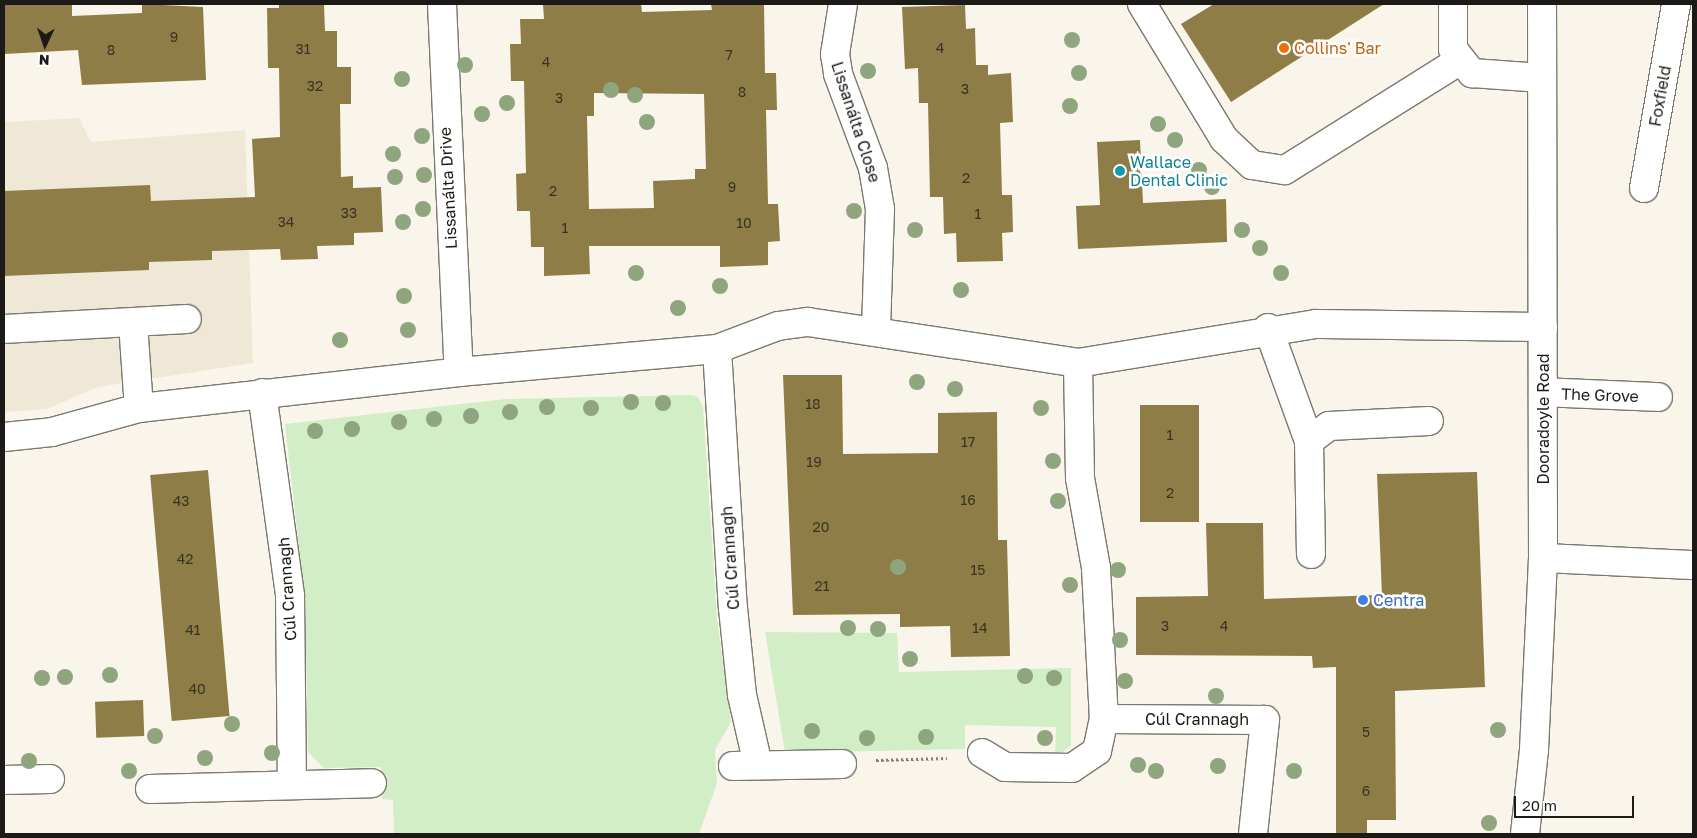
<!DOCTYPE html>
<meta charset="utf-8">
<style>
body{margin:0}
#map{position:relative;width:1697px;height:838px;overflow:hidden;background:#faf5ea;font-family:"Golos Text",sans-serif}
div>[style]{position:absolute}
[style*='--x']{left:calc(var(--x)*1px);top:calc(var(--y)*1px);width:calc(var(--w)*1px);rotate:calc(var(--a)*1deg)}
.built>*{inset:0;background:#efe8d6}
.green>*{inset:0;background:#d1eec7}
.building>*{inset:0;background:#8f7d47;transform-origin:0 0}
.path>*{height:3px;margin-top:-1.5px;transform-origin:0;background:repeating-linear-gradient(90deg,#848079 0 2.5px,transparent 0 5px)}
.roads{filter:drop-shadow(1px 0 #7c786e) drop-shadow(-1px 0 #7c786e) drop-shadow(0 1px #7c786e) drop-shadow(0 -1px #7c786e)}
.minor>*{height:28px;margin:-14px;padding:0 14px;transform-origin:14px;border-radius:14px;background:#fff}
.trees>*{width:16px;height:16px;margin:-8px;border-radius:50%;background:#8ea57e}
.dots>*{width:14px;height:14px;translate:-50% -50%;box-sizing:border-box;border:2px solid #fff;border-radius:50%}
span{translate:-50% -50%;white-space:nowrap;text-align:center;line-height:1.15;-webkit-text-stroke:5px #fff;paint-order:stroke}
.number-label{font-size:14px;color:#393322}
.number-label span{-webkit-text-stroke-width:0}
.food-label{font-size:16px;color:#c56008}
.left{translate:0 -50%;text-align:left}
.street-label{font-size:16px;color:#1c1a16}
.culture-label{font-size:16px;color:#0d838f}
.shop-label{font-size:16px;color:#366cbe}
.frame{position:absolute;inset:0;border:5px solid #1c1a16;pointer-events:none}
.north{position:absolute;left:20px;top:20px;width:50px;height:50px;-webkit-text-stroke:4px #fff;paint-order:stroke;rotate:183deg;font-size:14px;font-weight:700;line-height:20px;text-align:center;color:#1c1a16}
.north::after{content:'';display:block;margin:auto;width:18px;height:22px;background:#1c1a16;clip-path:polygon(50% 0,100% 100%,50% 72%,0 100%)}
.scale{position:absolute;left:1514px;top:796px;width:120px;height:22px;box-sizing:border-box;border:2px solid #1c1a16;border-top:0;padding-left:6px;font-size:15px;line-height:18px;white-space:nowrap;color:#1c1a16;-webkit-text-stroke:4px #fff;paint-order:stroke}
</style>
<div id="map">
<div class="built">
<div style="clip-path:polygon(79px 118px,91px 142px,245px 130px,253px 363px,98px 387px,47px 409px,4px 412px,4px 122px)"></div>
</div>
<div class="green">
<div style="clip-path:polygon(688px 395px,697px 396px,703px 406px,717px 618px,731px 722px,715px 750px,717px 783px,699px 834px,394px 834px,393px 800px,382px 799px,381px 767px,324px 768px,308px 752px,305px 599px,285px 424px,506px 399px)"></div>
<div style="clip-path:polygon(765px 632px,897px 633px,899px 672px,1071px 668px,1071px 746px,1055px 757px,1056px 727px,965px 725px,965px 749px,785px 753px)"></div>
</div>
<div class="building">
<div style="clip-path:polygon(4px 4px,72px 4px,72px 16px,142px 13px,142px 4px,203px 7px,206px 80px,82px 85px,78px 50px,4px 54px)"></div>
<div style="clip-path:polygon(279px 4px,324px 4px,325px 31px,337px 31px,337px 67px,351px 67px,351px 104px,340px 104px,341px 177px,353px 176px,353px 188px,381px 187px,383px 232px,354px 233px,354px 245px,317px 246px,318px 259px,281px 260px,280px 249px,212px 251px,212px 260px,149px 262px,149px 270px,4px 276px,4px 191px,150px 185px,151px 201px,255px 197px,252px 139px,280px 137px,279px 68px,268px 68px,267px 8px,279px 8px)"></div>
<div style="clip-path:polygon(evenodd,543px 4px,641px 4px,642px 12px,712px 10px,711px 4px,764px 4px,765px 73px,776px 73px,777px 110px,766px 110px,768px 204px,778px 204px,780px 241px,768px 242px,768px 265px,720px 267px,720px 246px,589px 246px,590px 274px,544px 276px,544px 247px,531px 247px,530px 211px,517px 211px,516px 174px,526px 173px,524px 81px,511px 81px,510px 44px,521px 44px,520px 19px,544px 19px,543px 4px,594px 93px,704px 94px,706px 169px,695px 169px,695px 179px,653px 181px,654px 208px,589px 209px,587px 116px,594px 116px,594px 93px)"></div>
<div style="clip-path:polygon(1214px 4px,1384px 4px,1231px 102px,1181px 24px)"></div>
<div style="clip-path:polygon(965px 5px,966px 29px,975px 28px,976px 65px,988px 65px,988px 75px,1011px 73px,1013px 122px,1000px 123px,1002px 195px,1012px 195px,1013px 232px,1002px 233px,1003px 261px,957px 262px,956px 233px,944px 234px,943px 197px,930px 197px,928px 103px,919px 103px,918px 68px,905px 69px,902px 7px)"></div>
<div style="clip-path:polygon(1140px 140px,1143px 203px,1226px 199px,1227px 242px,1078px 249px,1076px 206px,1100px 205px,1097px 142px)"></div>
<div style="clip-path:polygon(783px 375px,842px 375px,843px 454px,938px 453px,938px 413px,997px 412px,998px 540px,1007px 540px,1010px 656px,951px 657px,950px 626px,900px 627px,900px 614px,793px 615px)"></div>
<div style="left:1199px;top:405px;width:117px;height:59px;rotate:90deg"></div>
<div style="left:208px;top:470px;width:247px;height:58px;rotate:85deg"></div>
<div style="clip-path:polygon(1477px 472px,1485px 687px,1395px 691px,1396px 820px,1367px 820px,1367px 834px,1336px 834px,1336px 667px,1313px 668px,1312px 656px,1136px 655px,1136px 597px,1208px 596px,1206px 523px,1263px 523px,1264px 599px,1382px 595px,1377px 474px)"></div>
<div style="left:143px;top:700px;width:36px;height:48px;rotate:88deg"></div>
</div>
<div class="path">
<div style="--x:876;--y:760;--w:71;--a:-1.6"></div>
</div>
<div class="roads">
<div class="minor">
<div style="--x:442;--y:4;--w:368;--a:87.4"></div>
<div style="--x:843;--y:4;--w:51;--a:99.1"></div>
<div style="--x:835;--y:54;--w:20;--a:81"></div>
<div style="--x:838;--y:74;--w:100;--a:69.6"></div>
<div style="--x:873;--y:168;--w:42;--a:80.3"></div>
<div style="--x:880;--y:209;--w:122;--a:91.9"></div>
<div style="--x:1142;--y:4;--w:158;--a:58.7"></div>
<div style="--x:1224;--y:139;--w:38;--a:43"></div>
<div style="--x:1252;--y:165;--w:33;--a:9"></div>
<div style="--x:1285;--y:170;--w:205;--a:-32.1"></div>
<div style="--x:1453;--y:4;--w:45;--a:90"></div>
<div style="--x:1453;--y:49;--w:31;--a:52"></div>
<div style="--x:1472;--y:73;--w:70;--a:4.1"></div>
<div style="--x:1644;--y:188;--w:187;--a:-80.1"></div>
<div style="--x:133;--y:323;--w:85;--a:86"></div>
<div style="--x:1268;--y:328;--w:120;--a:70.1"></div>
<div style="--x:1309;--y:441;--w:25;--a:-37"></div>
<div style="--x:1329;--y:426;--w:100;--a:-2.9"></div>
<div style="--x:4;--y:329;--w:183;--a:-3.1"></div>
<div style="--x:717;--y:349;--w:259;--a:86.5"></div>
<div style="--x:733;--y:608;--w:87;--a:84.1"></div>
<div style="--x:742;--y:695;--w:72;--a:77.1"></div>
<div style="--x:1078;--y:363;--w:115;--a:89"></div>
<div style="--x:1080;--y:478;--w:91;--a:79.9"></div>
<div style="--x:1096;--y:568;--w:151;--a:87"></div>
<div style="--x:1543;--y:392;--w:115;--a:2.5"></div>
<div style="--x:262;--y:393;--w:205;--a:82.1"></div>
<div style="--x:290;--y:596;--w:189;--a:89.4"></div>
<div style="--x:4;--y:437;--w:48;--a:-5.9"></div>
<div style="--x:52;--y:432;--w:90;--a:-15.4"></div>
<div style="--x:139;--y:408;--w:322;--a:-6.4"></div>
<div style="--x:459;--y:372;--w:259;--a:-5.1"></div>
<div style="--x:717;--y:349;--w:65;--a:-20.7"></div>
<div style="--x:778;--y:326;--w:30;--a:-8"></div>
<div style="--x:808;--y:322;--w:273;--a:8.6"></div>
<div style="--x:1078;--y:363;--w:241;--a:-9.3"></div>
<div style="--x:1316;--y:324;--w:227;--a:0.8"></div>
<div style="--x:1309;--y:441;--w:113;--a:89"></div>
<div style="--x:1543;--y:558;--w:150;--a:2.7"></div>
<div style="--x:982;--y:753;--w:27;--a:31"></div>
<div style="--x:1005;--y:767;--w:67;--a:0.9"></div>
<div style="--x:1072;--y:768;--w:30;--a:-34"></div>
<div style="--x:1097;--y:751;--w:33;--a:-78"></div>
<div style="--x:1104;--y:719;--w:161;--a:0.4"></div>
<div style="--x:1265;--y:720;--w:115;--a:96"></div>
<div style="--x:733;--y:766;--w:109;--a:-1.1"></div>
<div style="--x:4;--y:780;--w:46;--a:-1.2"></div>
<div style="--x:150;--y:789;--w:222;--a:-1.5"></div>
<div style="--x:1525;--y:834;--w:84;--a:-83.9"></div>
<div style="--x:1534;--y:750;--w:192;--a:-87.3"></div>
<div style="--x:1543;--y:558;--w:554;--a:-90.1"></div>
</div>
</div>
<div class="trees">
<div style="left:1072px;top:40px"></div>
<div style="left:465px;top:65px"></div>
<div style="left:868px;top:71px"></div>
<div style="left:1079px;top:73px"></div>
<div style="left:402px;top:79px"></div>
<div style="left:611px;top:90px"></div>
<div style="left:635px;top:95px"></div>
<div style="left:507px;top:103px"></div>
<div style="left:1070px;top:106px"></div>
<div style="left:482px;top:114px"></div>
<div style="left:647px;top:122px"></div>
<div style="left:1158px;top:124px"></div>
<div style="left:422px;top:136px"></div>
<div style="left:1175px;top:140px"></div>
<div style="left:393px;top:154px"></div>
<div style="left:1199px;top:170px"></div>
<div style="left:424px;top:175px"></div>
<div style="left:395px;top:177px"></div>
<div style="left:1212px;top:187px"></div>
<div style="left:423px;top:209px"></div>
<div style="left:854px;top:211px"></div>
<div style="left:403px;top:222px"></div>
<div style="left:915px;top:230px"></div>
<div style="left:1242px;top:230px"></div>
<div style="left:1260px;top:248px"></div>
<div style="left:636px;top:273px"></div>
<div style="left:1281px;top:273px"></div>
<div style="left:720px;top:286px"></div>
<div style="left:961px;top:290px"></div>
<div style="left:404px;top:296px"></div>
<div style="left:678px;top:308px"></div>
<div style="left:408px;top:330px"></div>
<div style="left:340px;top:340px"></div>
<div style="left:917px;top:382px"></div>
<div style="left:955px;top:389px"></div>
<div style="left:631px;top:402px"></div>
<div style="left:663px;top:403px"></div>
<div style="left:547px;top:407px"></div>
<div style="left:591px;top:408px"></div>
<div style="left:1041px;top:408px"></div>
<div style="left:510px;top:412px"></div>
<div style="left:471px;top:416px"></div>
<div style="left:434px;top:419px"></div>
<div style="left:399px;top:422px"></div>
<div style="left:352px;top:429px"></div>
<div style="left:315px;top:431px"></div>
<div style="left:1053px;top:461px"></div>
<div style="left:1058px;top:501px"></div>
<div style="left:898px;top:567px"></div>
<div style="left:1118px;top:570px"></div>
<div style="left:1070px;top:585px"></div>
<div style="left:848px;top:628px"></div>
<div style="left:878px;top:629px"></div>
<div style="left:1120px;top:640px"></div>
<div style="left:910px;top:659px"></div>
<div style="left:110px;top:675px"></div>
<div style="left:1025px;top:676px"></div>
<div style="left:65px;top:677px"></div>
<div style="left:42px;top:678px"></div>
<div style="left:1054px;top:678px"></div>
<div style="left:1125px;top:681px"></div>
<div style="left:1216px;top:696px"></div>
<div style="left:232px;top:724px"></div>
<div style="left:1498px;top:730px"></div>
<div style="left:812px;top:731px"></div>
<div style="left:155px;top:736px"></div>
<div style="left:926px;top:737px"></div>
<div style="left:867px;top:738px"></div>
<div style="left:1045px;top:738px"></div>
<div style="left:272px;top:753px"></div>
<div style="left:205px;top:758px"></div>
<div style="left:29px;top:761px"></div>
<div style="left:1138px;top:765px"></div>
<div style="left:1218px;top:766px"></div>
<div style="left:129px;top:771px"></div>
<div style="left:1156px;top:771px"></div>
<div style="left:1294px;top:771px"></div>
<div style="left:1489px;top:823px"></div>
</div>
<div class="dots">
<div style="left:1284px;top:48px;background:#e8710a"></div>
<div style="left:1120px;top:171px;background:#0f9aa8"></div>
<div style="left:1363px;top:600px;background:#3f7fe0"></div>
</div>
<div class="number-label">
<span style="left:174px;top:37px">9</span>
<span style="left:940px;top:48px">4</span>
<span style="left:303px;top:49px">31</span>
<span style="left:111px;top:50px">8</span>
<span style="left:729px;top:55px">7</span>
<span style="left:546px;top:62px">4</span>
<span style="left:315px;top:86px">32</span>
<span style="left:965px;top:89px">3</span>
<span style="left:742px;top:92px">8</span>
<span style="left:559px;top:98px">3</span>
<span style="left:966px;top:178px">2</span>
<span style="left:732px;top:187px">9</span>
<span style="left:553px;top:191px">2</span>
<span style="left:349px;top:213px">33</span>
<span style="left:978px;top:214px">1</span>
<span style="left:286px;top:222px">34</span>
<span style="left:744px;top:223px">10</span>
<span style="left:565px;top:228px">1</span>
<span style="left:813px;top:404px">18</span>
<span style="left:1170px;top:435px">1</span>
<span style="left:968px;top:442px">17</span>
<span style="left:814px;top:462px">19</span>
<span style="left:1170px;top:493px">2</span>
<span style="left:968px;top:500px">16</span>
<span style="left:181px;top:501px">43</span>
<span style="left:821px;top:527px">20</span>
<span style="left:185px;top:559px">42</span>
<span style="left:978px;top:570px">15</span>
<span style="left:822px;top:586px">21</span>
<span style="left:1165px;top:626px">3</span>
<span style="left:1224px;top:626px">4</span>
<span style="left:980px;top:628px">14</span>
<span style="left:193px;top:630px">41</span>
<span style="left:197px;top:689px">40</span>
<span style="left:1366px;top:732px">5</span>
<span style="left:1366px;top:791px">6</span>
</div>
<div class="food-label">
<span class="left" style="left:1294px;top:48px">Collins' Bar</span>
</div>
<div class="street-label">
<span style="left:1660px;top:96px;rotate:-80deg">Foxfield</span>
<span style="left:856px;top:122px;rotate:72deg">Lissanálta Close</span>
<span style="left:448px;top:188px;rotate:-93deg">Lissanálta Drive</span>
<span style="left:1600px;top:395px;rotate:2deg">The Grove</span>
<span style="left:1543px;top:419px;rotate:-90deg">Dooradoyle Road</span>
<span style="left:730px;top:558px;rotate:-94deg">Cúl Crannagh</span>
<span style="left:287px;top:589px;rotate:-94deg">Cúl Crannagh</span>
<span style="left:1197px;top:719px">Cúl Crannagh</span>
</div>
<div class="culture-label">
<span class="left" style="left:1130px;top:171px">Wallace<br>Dental Clinic</span>
</div>
<div class="shop-label">
<span class="left" style="left:1373px;top:600px">Centra</span>
</div>
<div class="frame"></div>
<div class="north">N</div>
<div class="scale">20 m</div>
</div>
